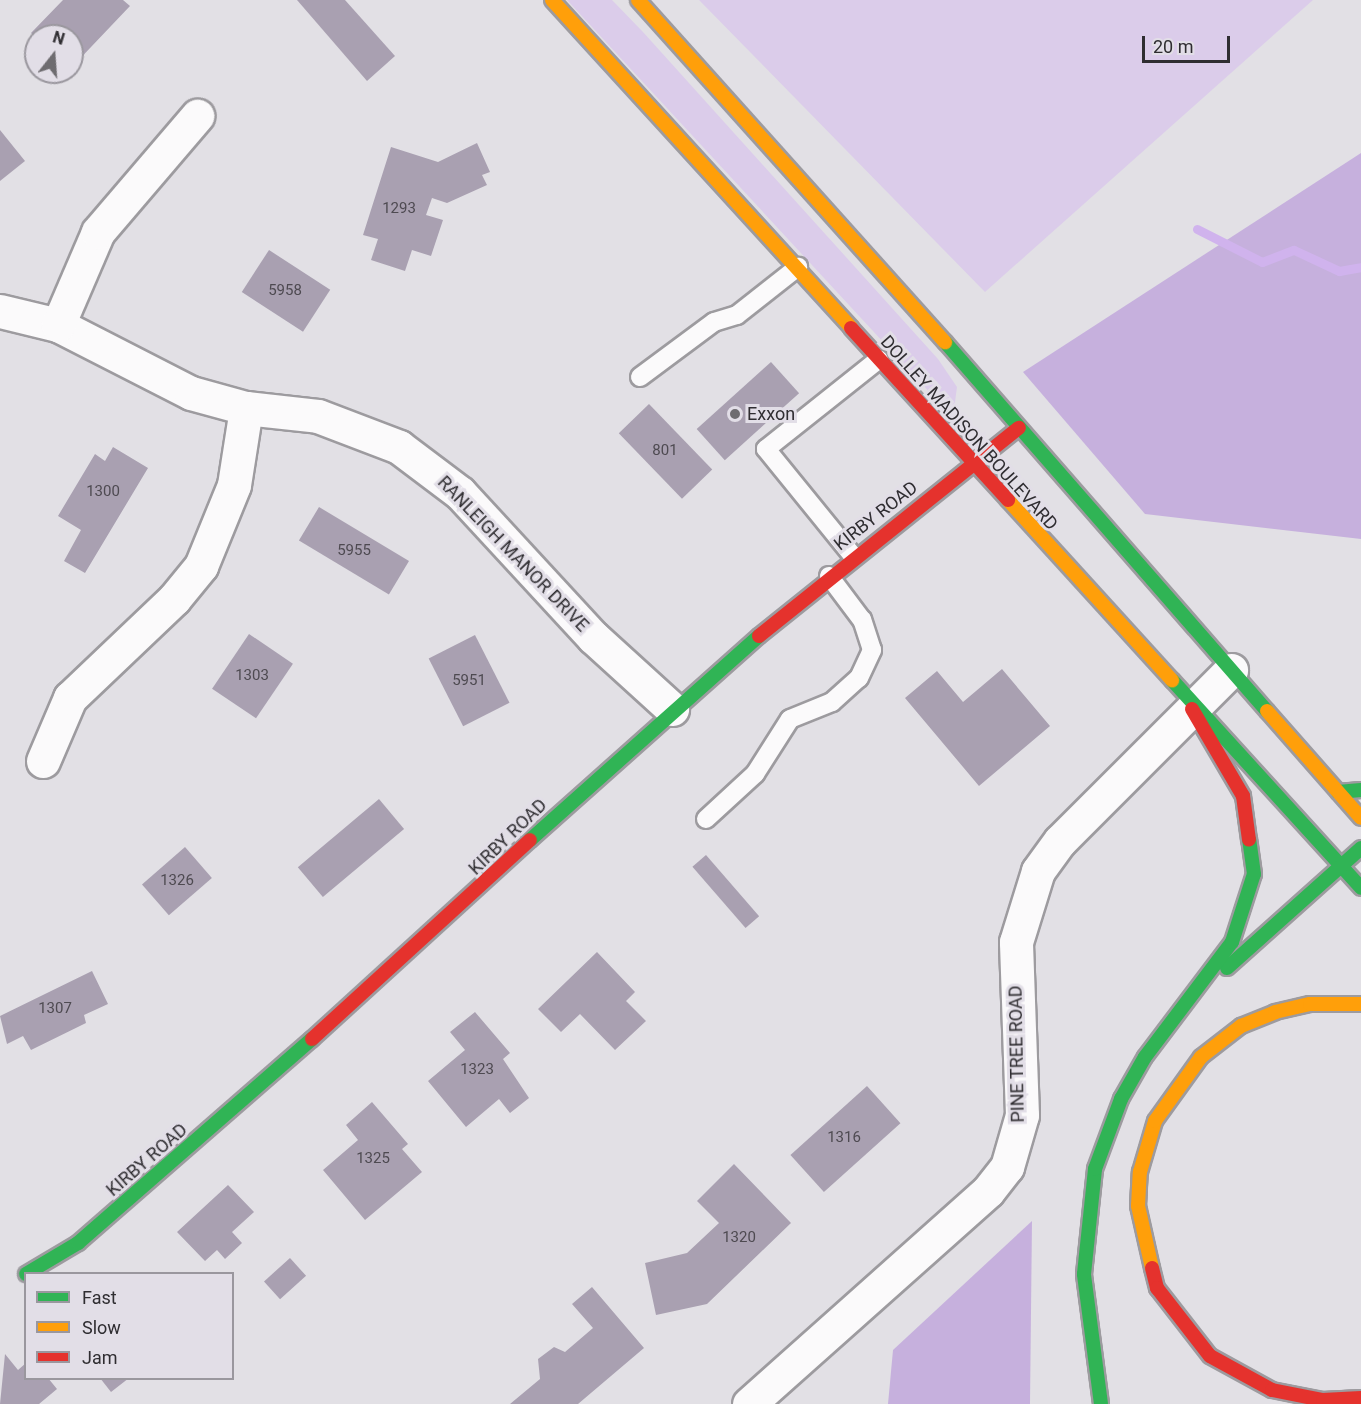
<!DOCTYPE html>
<style>
body{margin:0}
#map{position:relative;width:1361px;height:1404px;overflow:hidden;background:#e2e0e5;font-family:Roboto,sans-serif}
div>[style]{position:absolute}
[style*='--x']{left:calc(var(--x)*1px);top:calc(var(--y)*1px);width:calc(var(--w)*1px);rotate:calc(var(--a)*1deg)}
.green>*{inset:0;background:#dbccea}
.forest>*{inset:0;background:#c6b0dd}
.stream>*{height:9px;margin:-4.5px;padding:0 4.5px;transform-origin:4.5px;border-radius:4.5px;background:#d0b3ed}
.building>*{inset:0;background:#a9a0b1;transform-origin:0 0}
.roads{filter:drop-shadow(2px 0 #9d9b9f) drop-shadow(-2px 0 #9d9b9f) drop-shadow(0 2px #9d9b9f) drop-shadow(0 -2px #9d9b9f)}
.lane>*{height:18px;margin:-9px;padding:0 9px;transform-origin:9px;border-radius:9px;background:#fbfafb}
.street>*{height:33px;margin:-16.5px;padding:0 16.5px;transform-origin:16.5px;border-radius:16.5px;background:#fbfafb}
.fast>*{height:14px;margin:-7px;padding:0 7px;transform-origin:7px;border-radius:7px;background:#30b455}
.slow>*{height:14px;margin:-7px;padding:0 7px;transform-origin:7px;border-radius:7px;background:#ff9f0a}
.jam>*{height:14px;margin:-7px;padding:0 7px;transform-origin:7px;border-radius:7px;background:#e5322d}
.dots>*{width:16px;height:16px;translate:-50% -50%;box-sizing:border-box;border:3px solid #e2dee7;border-radius:50%}
span{translate:-50% -50%;white-space:nowrap;text-align:center;line-height:1.15;-webkit-text-stroke:6px #e2dee7;paint-order:stroke}
.number-label{font-size:15px;color:#4e4a51}
.number-label span{-webkit-text-stroke-width:0}
.poi-label{font-size:18px;color:#2f2d31}
.left{translate:0 -50%;text-align:left}
.street-label{font-size:18px;color:#2f2d31}
.legend{position:absolute;left:24px;top:1272px;width:210px;height:108px;box-sizing:border-box;background:#e2dee7;border:2px solid #9a979e;margin:0;padding:8px 10px;list-style:none;font-size:18px;color:#2f2d31}
.legend li{display:flex;align-items:center;gap:12px;height:30px}
.legend b{width:30px;border:2px solid #9a979e}
.north{position:absolute;left:24px;top:24px;width:60px;height:60px;box-sizing:border-box;background:#e2dee7;border:2px solid #9a979e;border-radius:50%;rotate:17deg;font-size:16px;font-weight:700;line-height:24px;text-align:center;color:#2f2d31}
.north::after{content:'';display:block;margin:auto;width:21px;height:27px;background:#6e6c70;clip-path:polygon(50% 0,100% 100%,50% 72%,0 100%)}
.scale{position:absolute;left:1142px;top:36px;width:88px;height:27px;box-sizing:border-box;border:3px solid #2f2d31;border-top:0;padding-left:8px;font-size:18px;line-height:21px;white-space:nowrap;color:#2f2d31;-webkit-text-stroke:4px #e2dee7;paint-order:stroke}
</style>
<div id="map">
<div class="green">
<div style="clip-path:polygon(567px 0,612px 0,643px 32px,938px 359px,957px 387px,954px 410px,946px 410px)"></div>
<div style="clip-path:polygon(699px 0,1313px 0,985px 292px)"></div>
</div>
<div class="forest">
<div style="clip-path:polygon(1361px 153px,1361px 539px,1145px 514px,1023px 372px)"></div>
<div style="clip-path:polygon(1032px 1221px,1030px 1404px,888px 1404px,893px 1350px)"></div>
</div>
<div class="stream">
<div style="--x:1197;--y:229;--w:73;--a:26.9"></div>
<div style="--x:1262;--y:262;--w:34;--a:-21"></div>
<div style="--x:1294;--y:250;--w:50;--a:25"></div>
<div style="--x:1339;--y:271;--w:22;--a:-10"></div>
</div>
<div class="building">
<div style="clip-path:polygon(63px 0,123px 0,130px 6px,72px 67px,72px 36px,36px 38px,31px 33px)"></div>
<div style="clip-path:polygon(297px 0,345px 0,395px 56px,367px 81px)"></div>
<div style="clip-path:polygon(42px 72px,67px 72px,55px 84px)"></div>
<div style="clip-path:polygon(0 130px,25px 161px,0 181px)"></div>
<div style="clip-path:polygon(477px 143px,490px 172px,482px 175px,487px 185px,447px 203px,432px 198px,426px 215px,443px 220px,431px 256px,412px 250px,405px 271px,371px 260px,378px 239px,363px 235px,391px 147px,438px 162px)"></div>
<div style="left:269px;top:250px;width:73px;height:50px;rotate:33deg"></div>
<div style="left:771px;top:362px;width:42px;height:100px;rotate:48deg"></div>
<div style="left:649px;top:404px;width:91px;height:42px;rotate:46deg"></div>
<div style="clip-path:polygon(113px 447px,148px 468px,85px 573px,64px 561px,81px 530px,58px 516px,95px 454px,105px 461px)"></div>
<div style="left:319px;top:507px;width:105px;height:39px;rotate:31deg"></div>
<div style="left:249px;top:634px;width:53px;height:66px;rotate:34deg"></div>
<div style="left:475px;top:635px;width:76px;height:52px;rotate:63deg"></div>
<div style="clip-path:polygon(1002px 669px,1050px 726px,979px 786px,905px 698px,937px 671px,963px 702px)"></div>
<div style="left:379px;top:799px;width:39px;height:106px;rotate:50deg"></div>
<div style="left:185px;top:847px;width:41px;height:57px;rotate:49deg"></div>
<div style="left:706px;top:855px;width:81px;height:18px;rotate:49deg"></div>
<div style="clip-path:polygon(597px 952px,635px 992px,626px 1001px,646px 1021px,615px 1050px,580px 1014px,561px 1032px,538px 1009px)"></div>
<div style="clip-path:polygon(92px 971px,108px 1004px,84px 1015px,86px 1023px,31px 1050px,23px 1036px,7px 1044px,0 1016px)"></div>
<div style="clip-path:polygon(475px 1012px,510px 1053px,503px 1059px,529px 1098px,510px 1113px,499px 1099px,466px 1127px,428px 1081px,465px 1050px,450px 1032px)"></div>
<div style="left:867px;top:1086px;width:50px;height:103px;rotate:48deg"></div>
<div style="clip-path:polygon(372px 1102px,408px 1144px,402px 1149px,422px 1172px,365px 1220px,323px 1170px,358px 1140px,346px 1125px)"></div>
<div style="clip-path:polygon(734px 1164px,791px 1223px,707px 1304px,656px 1315px,645px 1263px,687px 1253px,719px 1223px,697px 1201px)"></div>
<div style="clip-path:polygon(228px 1185px,254px 1212px,232px 1232px,242px 1243px,225px 1259px,217px 1250px,205px 1261px,177px 1232px)"></div>
<div style="left:290px;top:1258px;width:24px;height:35px;rotate:48deg"></div>
<div style="clip-path:polygon(592px 1287px,644px 1348px,578px 1404px,510px 1404px,540px 1379px,538px 1359px,554px 1347px,565px 1352px,593px 1328px,572px 1304px)"></div>
<div style="clip-path:polygon(5px 1354px,18px 1370px,26px 1363px,26px 1378px,48px 1378px,57px 1389px,39px 1404px,0 1404px)"></div>
<div style="clip-path:polygon(100px 1378px,129px 1378px,111px 1392px)"></div>
</div>
<div class="roads">
<div class="lane">
<div style="--x:640;--y:377;--w:92;--a:-36.6"></div>
<div style="--x:714;--y:322;--w:24;--a:-17"></div>
<div style="--x:737;--y:315;--w:78;--a:-38.2"></div>
<div style="--x:853;--y:556;--w:138;--a:-129.1"></div>
<div style="--x:766;--y:449;--w:144;--a:-38.5"></div>
<div style="--x:706;--y:819;--w:67;--a:-42.6"></div>
<div style="--x:755;--y:774;--w:65;--a:-57.5"></div>
<div style="--x:790;--y:719;--w:45;--a:-22"></div>
<div style="--x:832;--y:702;--w:36;--a:-42"></div>
<div style="--x:859;--y:678;--w:31;--a:-65"></div>
<div style="--x:872;--y:650;--w:32;--a:-108"></div>
<div style="--x:862;--y:620;--w:55;--a:-126.9"></div>
</div>
<div class="street">
<div style="--x:0;--y:311;--w:60;--a:13.6"></div>
<div style="--x:58;--y:325;--w:149;--a:27.1"></div>
<div style="--x:191;--y:393;--w:57;--a:15.3"></div>
<div style="--x:246;--y:408;--w:72;--a:6.3"></div>
<div style="--x:318;--y:416;--w:87;--a:20.9"></div>
<div style="--x:399;--y:447;--w:76;--a:37"></div>
<div style="--x:460;--y:493;--w:196;--a:47.3"></div>
<div style="--x:593;--y:637;--w:107;--a:42.3"></div>
<div style="--x:58;--y:325;--w:101;--a:-66.7"></div>
<div style="--x:98;--y:232;--w:153;--a:-49.5"></div>
<div style="--x:43;--y:761;--w:69;--a:-66.8"></div>
<div style="--x:70;--y:698;--w:144;--a:-43.6"></div>
<div style="--x:174;--y:599;--w:43;--a:-50.7"></div>
<div style="--x:201;--y:566;--w:87;--a:-67.8"></div>
<div style="--x:234;--y:485;--w:78;--a:-81.1"></div>
<div style="--x:749;--y:1404;--w:320;--a:-41.7"></div>
<div style="--x:988;--y:1191;--w:31;--a:-52"></div>
<div style="--x:1007;--y:1167;--w:54;--a:-73.9"></div>
<div style="--x:1022;--y:1115;--w:173;--a:-92"></div>
<div style="--x:1016;--y:942;--w:74;--a:-72.8"></div>
<div style="--x:1038;--y:871;--w:37;--a:-54"></div>
<div style="--x:1060;--y:841;--w:242;--a:-45"></div>
</div>
<div class="fast">
<div style="--x:945;--y:342;--w:490;--a:48.9"></div>
<div style="--x:1172;--y:680;--w:281;--a:47.7"></div>
<div style="--x:1338;--y:792;--w:23;--a:-5"></div>
<div style="--x:530;--y:840;--w:307;--a:-41.7"></div>
<div style="--x:1227;--y:968;--w:180;--a:-41.8"></div>
<div style="--x:26;--y:1274;--w:61;--a:-30.8"></div>
<div style="--x:78;--y:1243;--w:310;--a:-41.1"></div>
<div style="--x:1101;--y:1404;--w:131;--a:-97.5"></div>
<div style="--x:1084;--y:1274;--w:106;--a:-84"></div>
<div style="--x:1095;--y:1169;--w:75;--a:-69.6"></div>
<div style="--x:1121;--y:1099;--w:48;--a:-60.3"></div>
<div style="--x:1145;--y:1057;--w:144;--a:-52.9"></div>
<div style="--x:1232;--y:942;--w:71;--a:-72.1"></div>
<div style="--x:1254;--y:874;--w:34;--a:-98"></div>
</div>
<div class="slow">
<div style="--x:552;--y:0;--w:444;--a:47.6"></div>
<div style="--x:638;--y:0;--w:460;--a:48.1"></div>
<div style="--x:1008;--y:500;--w:244;--a:47.7"></div>
<div style="--x:1267;--y:711;--w:142;--a:48.7"></div>
<div style="--x:1152;--y:1268;--w:64;--a:-102.7"></div>
<div style="--x:1138;--y:1206;--w:34;--a:-87"></div>
<div style="--x:1140;--y:1172;--w:53;--a:-73.6"></div>
<div style="--x:1155;--y:1121;--w:79;--a:-54.3"></div>
<div style="--x:1201;--y:1057;--w:51;--a:-37.8"></div>
<div style="--x:1241;--y:1026;--w:37;--a:-22"></div>
<div style="--x:1275;--y:1012;--w:36;--a:-13"></div>
<div style="--x:1310;--y:1004;--w:51;--a:0"></div>
</div>
<div class="jam">
<div style="--x:851;--y:328;--w:233;--a:47.6"></div>
<div style="--x:759;--y:636;--w:333;--a:-38.7"></div>
<div style="--x:1192;--y:709;--w:101;--a:59.6"></div>
<div style="--x:1243;--y:796;--w:44;--a:82.2"></div>
<div style="--x:312;--y:1039;--w:295;--a:-42.4"></div>
<div style="--x:1152;--y:1268;--w:21;--a:76"></div>
<div style="--x:1157;--y:1288;--w:86;--a:52.1"></div>
<div style="--x:1210;--y:1356;--w:71;--a:28.7"></div>
<div style="--x:1272;--y:1390;--w:52;--a:11.1"></div>
<div style="--x:1323;--y:1400;--w:38;--a:-3"></div>
</div>
</div>
<div class="dots">
<div style="left:735px;top:414px;background:#6e6c70"></div>
</div>
<div class="number-label">
<span style="left:399px;top:209px">1293</span>
<span style="left:285px;top:291px">5958</span>
<span style="left:665px;top:451px">801</span>
<span style="left:103px;top:492px">1300</span>
<span style="left:354px;top:551px">5955</span>
<span style="left:252px;top:676px">1303</span>
<span style="left:469px;top:681px">5951</span>
<span style="left:177px;top:881px">1326</span>
<span style="left:55px;top:1009px">1307</span>
<span style="left:477px;top:1070px">1323</span>
<span style="left:844px;top:1138px">1316</span>
<span style="left:373px;top:1159px">1325</span>
<span style="left:739px;top:1238px">1320</span>
</div>
<div class="poi-label">
<span class="left" style="left:747px;top:414px">Exxon</span>
</div>
<div class="street-label">
<span style="left:969px;top:433px;rotate:48deg">DOLLEY MADISON BOULEVARD</span>
<span style="left:876px;top:516px;rotate:-38deg">KIRBY ROAD</span>
<span style="left:513px;top:554px;rotate:46deg">RANLEIGH MANOR DRIVE</span>
<span style="left:508px;top:837px;rotate:-44deg">KIRBY ROAD</span>
<span style="left:1017px;top:1054px;rotate:-91deg">PINE TREE ROAD</span>
<span style="left:147px;top:1160px;rotate:-41deg">KIRBY ROAD</span>
</div>
<ul class="legend">
<li><b style="height:8px;background:#30b455"></b>Fast</li>
<li><b style="height:8px;background:#ff9f0a"></b>Slow</li>
<li><b style="height:8px;background:#e5322d"></b>Jam</li>
</ul>
<div class="north">N</div>
<div class="scale">20 m</div>
</div>
